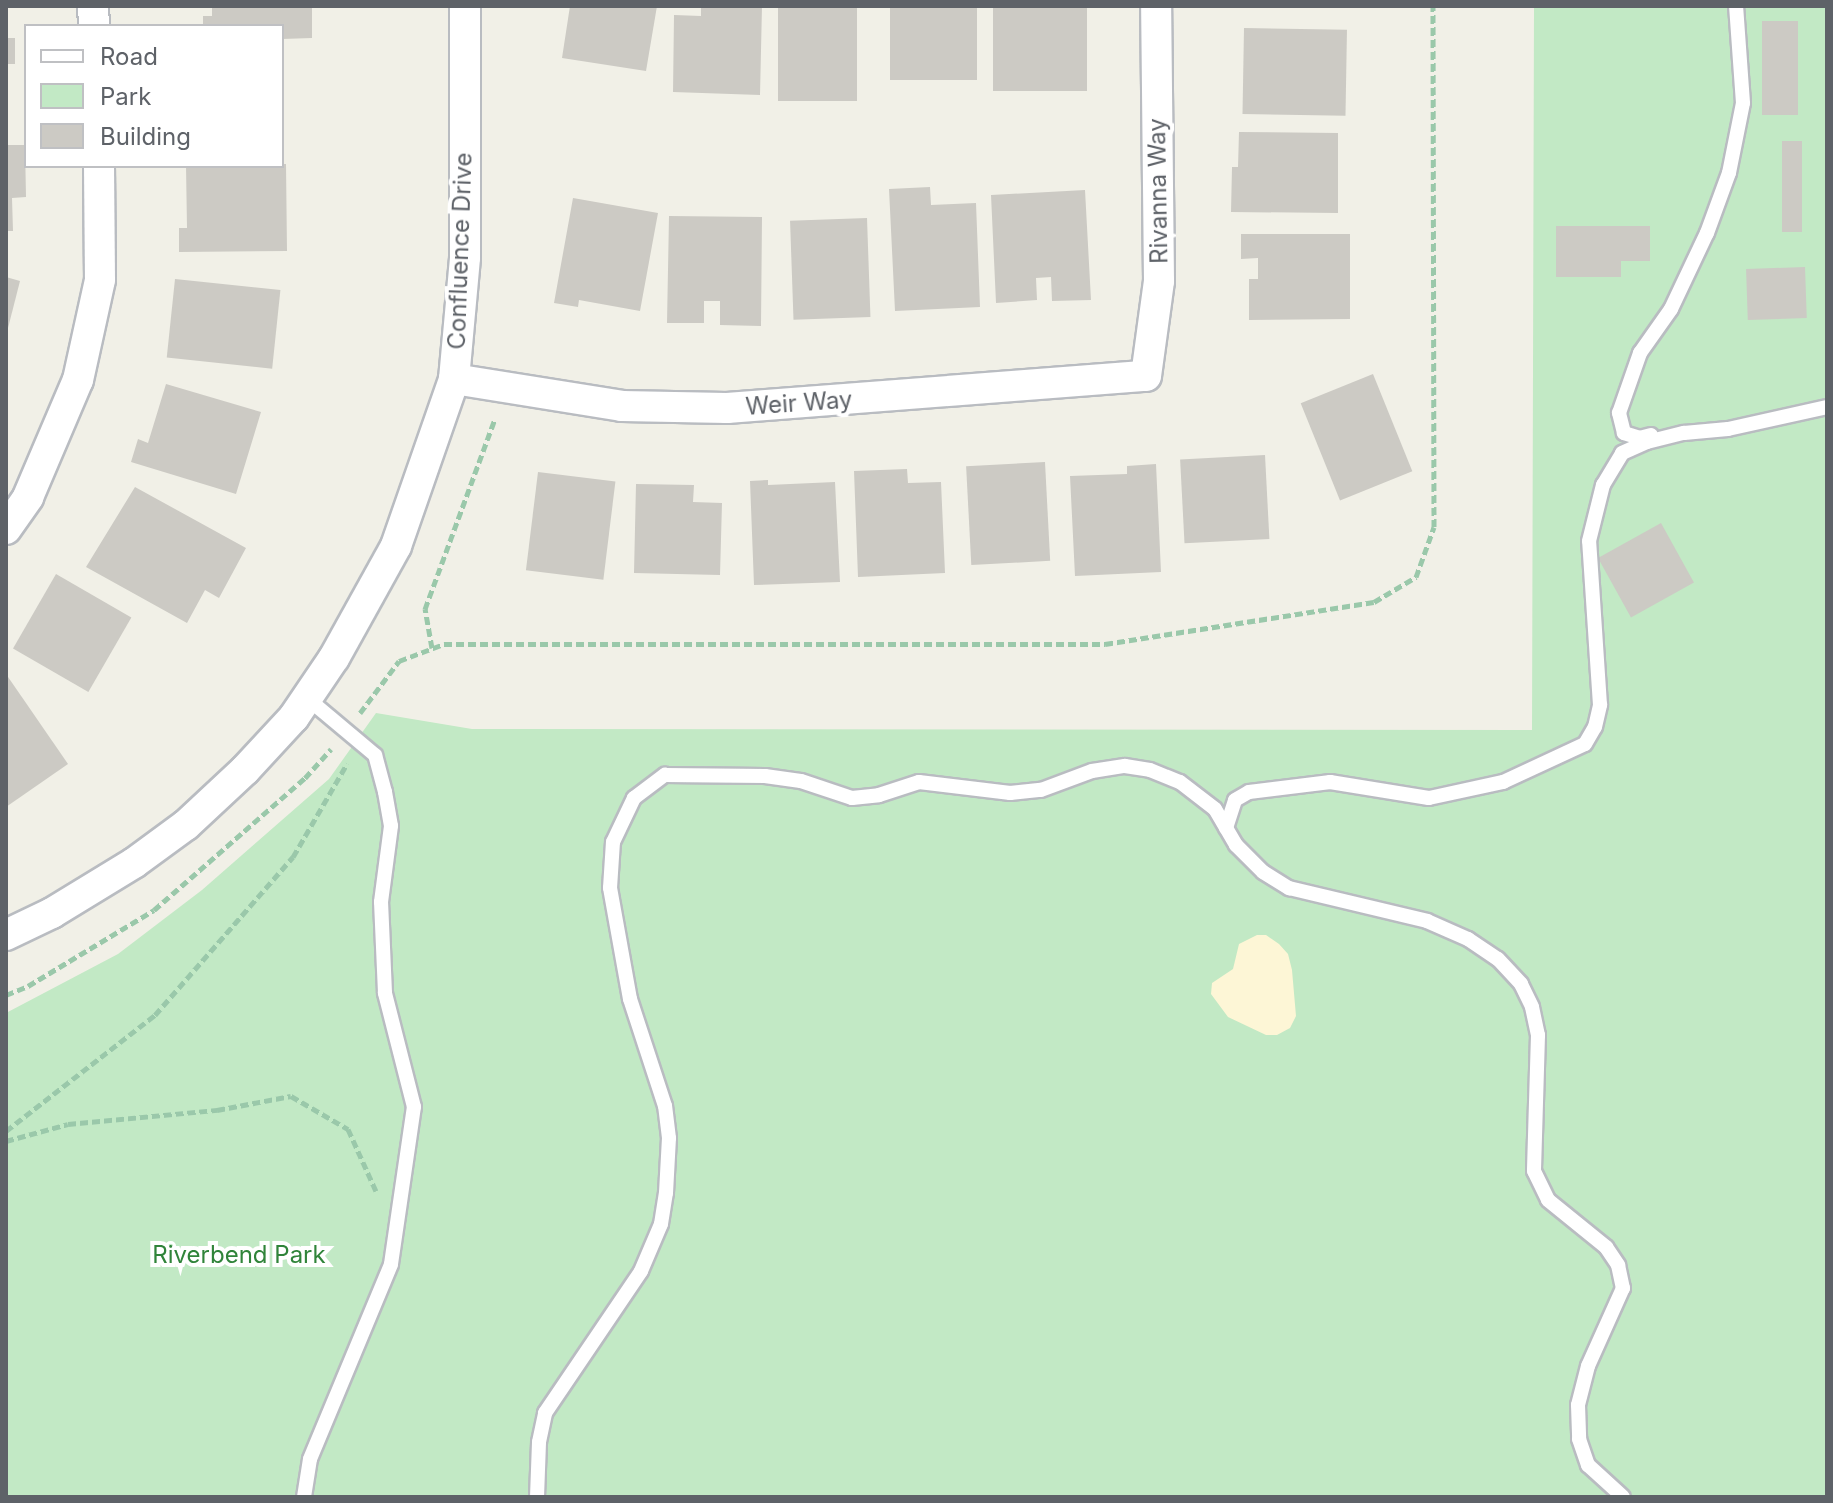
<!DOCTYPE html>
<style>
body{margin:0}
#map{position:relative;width:1833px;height:1503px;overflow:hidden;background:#f1f0e7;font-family:Inter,sans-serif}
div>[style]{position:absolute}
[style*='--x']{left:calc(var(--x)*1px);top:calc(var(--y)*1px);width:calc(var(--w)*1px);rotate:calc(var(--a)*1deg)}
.green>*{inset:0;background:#c2e9c5}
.sand>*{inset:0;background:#fdf6d6}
.building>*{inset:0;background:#cccac4;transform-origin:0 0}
.path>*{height:5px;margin-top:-2.5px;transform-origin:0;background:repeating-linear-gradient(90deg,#9ac8aa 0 8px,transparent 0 12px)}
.roads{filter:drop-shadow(2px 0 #b9bcc1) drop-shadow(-2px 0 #b9bcc1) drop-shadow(0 2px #b9bcc1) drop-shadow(0 -2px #b9bcc1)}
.lane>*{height:14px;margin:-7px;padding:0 7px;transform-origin:7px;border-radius:7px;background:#fff}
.street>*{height:30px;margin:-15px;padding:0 15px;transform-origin:15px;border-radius:15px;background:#fff}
span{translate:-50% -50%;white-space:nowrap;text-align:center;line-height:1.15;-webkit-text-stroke:8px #fff;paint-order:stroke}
.street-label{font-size:24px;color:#5e6268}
.park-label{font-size:24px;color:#30843a}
.frame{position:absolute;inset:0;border:8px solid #5e6268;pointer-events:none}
.legend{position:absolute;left:24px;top:24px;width:260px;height:144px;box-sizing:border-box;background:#fff;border:2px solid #bfc0c3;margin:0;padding:10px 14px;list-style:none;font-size:24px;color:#5e6268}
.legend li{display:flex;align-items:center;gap:16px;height:40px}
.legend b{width:40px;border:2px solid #bfc0c3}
</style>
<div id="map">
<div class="green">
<div style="clip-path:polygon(1534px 6px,1827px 6px,1827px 1497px,6px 1497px,6px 1013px,118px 954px,202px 890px,329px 779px,376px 713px,472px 729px,1532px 730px)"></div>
</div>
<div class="sand">
<div style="clip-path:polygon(1257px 935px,1266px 935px,1279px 944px,1288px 954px,1292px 970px,1296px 1016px,1290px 1028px,1277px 1035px,1266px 1035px,1228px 1017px,1211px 994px,1212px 983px,1233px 969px,1239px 944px)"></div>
</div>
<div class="building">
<div style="clip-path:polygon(212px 6px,312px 6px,312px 38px,282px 39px,282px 26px,203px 26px,203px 16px,212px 16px)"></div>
<div style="clip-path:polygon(570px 6px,657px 6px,646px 71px,562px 58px)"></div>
<div style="clip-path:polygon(701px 6px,762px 6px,760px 95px,673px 92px,674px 15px,701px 16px)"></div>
<div style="left:778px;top:6px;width:79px;height:95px"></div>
<div style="left:890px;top:6px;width:87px;height:74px"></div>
<div style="left:993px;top:6px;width:94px;height:85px"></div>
<div style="left:1762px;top:21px;width:36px;height:94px"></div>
<div style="left:1244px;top:28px;width:103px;height:86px;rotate:1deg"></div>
<div style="left:6px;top:38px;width:9px;height:26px"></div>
<div style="clip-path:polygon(1239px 132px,1338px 133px,1338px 213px,1231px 212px,1232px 167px,1238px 167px)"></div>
<div style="left:1782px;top:141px;width:20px;height:91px"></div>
<div style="clip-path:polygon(6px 145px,25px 145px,26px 197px,12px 198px,13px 231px,6px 231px)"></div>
<div style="clip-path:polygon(286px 164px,287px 251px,179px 252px,179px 228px,187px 228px,186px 166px)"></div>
<div style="clip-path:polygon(930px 187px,931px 205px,976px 203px,980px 307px,895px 311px,889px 189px)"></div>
<div style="clip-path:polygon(1085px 190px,1091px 300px,1052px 301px,1051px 277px,1036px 278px,1037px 300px,996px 303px,991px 195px)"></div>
<div style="clip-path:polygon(573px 198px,658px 213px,640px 311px,579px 300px,578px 307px,554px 303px)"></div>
<div style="clip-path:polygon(669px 216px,762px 217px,761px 326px,720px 325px,720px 301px,704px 301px,704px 323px,667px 323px)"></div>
<div style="left:867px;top:218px;width:99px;height:77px;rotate:88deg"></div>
<div style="clip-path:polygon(1556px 226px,1650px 226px,1650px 261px,1621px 261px,1621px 277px,1556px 277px)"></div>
<div style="clip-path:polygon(1241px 234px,1350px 234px,1350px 319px,1249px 320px,1249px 279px,1258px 279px,1258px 258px,1241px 259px)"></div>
<div style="left:1805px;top:267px;width:51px;height:59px;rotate:88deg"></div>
<div style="clip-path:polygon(6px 277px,20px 281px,7px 332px,6px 331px)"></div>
<div style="left:175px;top:279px;width:106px;height:79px;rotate:6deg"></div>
<div style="left:1373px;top:374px;width:105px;height:78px;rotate:68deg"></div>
<div style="clip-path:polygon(166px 384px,261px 412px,236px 494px,131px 462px,138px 439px,148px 443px)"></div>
<div style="left:1265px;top:455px;width:84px;height:85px;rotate:87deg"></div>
<div style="left:1045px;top:462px;width:99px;height:79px;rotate:87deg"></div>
<div style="clip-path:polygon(1156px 464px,1161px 572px,1075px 576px,1070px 476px,1127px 474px,1127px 466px)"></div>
<div style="clip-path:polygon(907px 469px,908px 483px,941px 482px,945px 573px,858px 577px,854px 471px)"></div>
<div style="left:538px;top:472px;width:78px;height:99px;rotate:7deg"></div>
<div style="clip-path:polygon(768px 480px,768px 485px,835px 482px,840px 582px,754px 585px,750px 481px)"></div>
<div style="clip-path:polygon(636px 484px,694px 485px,693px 502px,722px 503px,720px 575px,634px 573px)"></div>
<div style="clip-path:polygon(135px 487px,246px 548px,219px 598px,205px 590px,187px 623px,86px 567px)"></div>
<div style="left:1661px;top:523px;width:68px;height:72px;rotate:61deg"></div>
<div style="left:56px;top:574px;width:87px;height:86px;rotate:30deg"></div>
<div style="clip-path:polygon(6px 674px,68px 764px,6px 807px)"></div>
</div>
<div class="path">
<div style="--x:432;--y:648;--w:40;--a:-100"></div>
<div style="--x:425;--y:609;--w:202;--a:-69.8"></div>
<div style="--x:360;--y:713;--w:65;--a:-53.1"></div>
<div style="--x:399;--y:661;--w:48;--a:-20.7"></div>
<div style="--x:444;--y:644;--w:661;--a:0"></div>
<div style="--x:1105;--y:644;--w:272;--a:-8.9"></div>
<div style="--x:1374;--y:602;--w:49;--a:-30.8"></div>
<div style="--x:1416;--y:577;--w:53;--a:-70.2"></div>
<div style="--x:1434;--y:527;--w:521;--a:-90.11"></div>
<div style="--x:6;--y:995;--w:24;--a:-22"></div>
<div style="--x:28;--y:986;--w:147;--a:-31.1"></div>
<div style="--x:154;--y:910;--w:201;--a:-41.2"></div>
<div style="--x:305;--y:778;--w:39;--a:-48"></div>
<div style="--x:6;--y:1131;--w:189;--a:-37.9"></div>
<div style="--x:155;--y:1015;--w:210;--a:-48.9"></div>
<div style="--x:293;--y:857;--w:108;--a:-59.9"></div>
<div style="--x:6;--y:1141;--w:64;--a:-15.3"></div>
<div style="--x:68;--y:1124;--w:150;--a:-5.4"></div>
<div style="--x:217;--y:1110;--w:75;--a:-10.7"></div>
<div style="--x:291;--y:1096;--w:66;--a:30.1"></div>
<div style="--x:348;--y:1129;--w:68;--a:65.7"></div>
</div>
<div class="roads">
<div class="lane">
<div style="--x:1651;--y:435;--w:11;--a:165"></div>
<div style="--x:1640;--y:438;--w:17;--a:-163"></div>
<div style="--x:1624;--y:433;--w:21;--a:-104"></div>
<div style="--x:1619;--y:413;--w:64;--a:-70.7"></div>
<div style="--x:1640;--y:353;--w:54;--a:-54.8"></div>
<div style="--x:1671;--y:309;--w:84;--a:-64.7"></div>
<div style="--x:1707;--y:233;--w:64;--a:-69.9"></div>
<div style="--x:1729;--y:173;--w:71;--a:-78.7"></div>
<div style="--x:1743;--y:103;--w:97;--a:-94.1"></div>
<div style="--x:1226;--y:828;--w:29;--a:-72"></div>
<div style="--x:1235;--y:800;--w:16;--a:-30"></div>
<div style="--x:1249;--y:792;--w:82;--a:-7"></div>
<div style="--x:1330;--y:782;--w:100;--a:9.2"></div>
<div style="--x:1429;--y:798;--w:76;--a:-12.2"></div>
<div style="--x:1503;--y:782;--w:90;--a:-24.9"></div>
<div style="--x:1585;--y:744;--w:20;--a:-60"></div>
<div style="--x:1595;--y:727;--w:23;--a:-77"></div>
<div style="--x:1600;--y:705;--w:164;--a:-93.8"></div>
<div style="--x:1589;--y:541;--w:58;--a:-76"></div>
<div style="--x:1603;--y:485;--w:37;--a:-59"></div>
<div style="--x:1622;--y:453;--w:27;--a:-24"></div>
<div style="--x:1647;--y:442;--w:38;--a:-14"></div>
<div style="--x:1684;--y:433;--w:44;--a:-5.2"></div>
<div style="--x:1728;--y:429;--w:101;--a:-12.5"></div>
<div style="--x:304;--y:1497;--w:38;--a:-81"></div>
<div style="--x:310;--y:1459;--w:211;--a:-67.4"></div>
<div style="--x:391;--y:1264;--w:159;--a:-81.7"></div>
<div style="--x:414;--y:1107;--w:118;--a:-104.3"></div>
<div style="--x:385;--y:993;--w:91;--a:-92.5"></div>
<div style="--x:381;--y:902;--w:77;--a:-82.5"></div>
<div style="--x:391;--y:826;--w:35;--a:-100"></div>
<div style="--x:385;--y:792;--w:38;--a:-105"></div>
<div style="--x:375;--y:755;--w:89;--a:-140"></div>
<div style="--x:537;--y:1497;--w:55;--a:-87.9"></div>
<div style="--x:539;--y:1442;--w:30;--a:-78"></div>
<div style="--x:545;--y:1413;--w:171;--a:-55.9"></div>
<div style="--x:641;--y:1271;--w:51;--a:-66.9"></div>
<div style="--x:661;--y:1224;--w:31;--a:-81"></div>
<div style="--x:666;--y:1193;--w:55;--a:-86.9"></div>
<div style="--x:669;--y:1138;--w:32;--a:-97"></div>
<div style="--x:665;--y:1106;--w:113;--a:-108.1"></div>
<div style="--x:630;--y:999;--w:113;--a:-100.2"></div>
<div style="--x:610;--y:888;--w:46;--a:-86.3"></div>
<div style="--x:613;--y:842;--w:49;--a:-64.5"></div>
<div style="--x:634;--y:798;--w:39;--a:-37"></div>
<div style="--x:665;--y:775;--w:100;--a:0.6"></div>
<div style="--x:765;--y:776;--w:36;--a:8"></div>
<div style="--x:801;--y:781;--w:54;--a:18.4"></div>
<div style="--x:852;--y:798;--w:27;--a:-6"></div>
<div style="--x:879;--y:795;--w:42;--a:-18"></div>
<div style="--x:919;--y:782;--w:92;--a:6.9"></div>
<div style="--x:1010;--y:793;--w:31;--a:-6"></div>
<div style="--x:1041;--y:790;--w:54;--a:-20.4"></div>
<div style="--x:1092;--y:771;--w:33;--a:-9"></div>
<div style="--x:1125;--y:766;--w:25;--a:9"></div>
<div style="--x:1150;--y:770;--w:32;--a:22"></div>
<div style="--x:1180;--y:782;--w:44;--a:37.6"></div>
<div style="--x:1215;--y:809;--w:42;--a:59.7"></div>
<div style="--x:1236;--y:845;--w:38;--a:45"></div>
<div style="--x:1263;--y:872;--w:31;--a:32"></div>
<div style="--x:1289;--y:888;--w:142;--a:13.4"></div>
<div style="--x:1427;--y:921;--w:45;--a:23.7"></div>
<div style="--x:1468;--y:939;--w:36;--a:34"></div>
<div style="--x:1498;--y:959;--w:34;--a:47"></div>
<div style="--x:1521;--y:984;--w:25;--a:64"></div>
<div style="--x:1532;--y:1007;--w:29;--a:78"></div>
<div style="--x:1538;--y:1035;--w:136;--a:91.7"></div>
<div style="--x:1534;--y:1171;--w:32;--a:64"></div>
<div style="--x:1548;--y:1200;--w:75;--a:39"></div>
<div style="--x:1606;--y:1247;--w:22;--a:56"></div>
<div style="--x:1618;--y:1265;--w:24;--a:78"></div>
<div style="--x:1623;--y:1288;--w:85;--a:114.2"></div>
<div style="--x:1588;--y:1366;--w:40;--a:104.4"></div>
<div style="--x:1578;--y:1405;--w:34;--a:88"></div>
<div style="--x:1579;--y:1439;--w:28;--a:71"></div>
<div style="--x:1588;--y:1465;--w:47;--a:42.4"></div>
</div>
<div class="street">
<div style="--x:93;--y:6;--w:20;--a:87"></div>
<div style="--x:454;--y:379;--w:170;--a:9.1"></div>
<div style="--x:622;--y:406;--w:105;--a:1.1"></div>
<div style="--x:727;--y:408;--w:420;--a:-4.4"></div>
<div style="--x:1146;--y:376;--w:96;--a:-82.2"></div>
<div style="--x:1159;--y:281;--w:275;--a:-90.6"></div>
<div style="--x:6;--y:529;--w:39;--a:-55"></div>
<div style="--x:28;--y:497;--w:127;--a:-66.9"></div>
<div style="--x:78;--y:380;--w:102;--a:-77.6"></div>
<div style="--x:100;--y:280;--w:114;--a:-90.5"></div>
<div style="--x:6;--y:935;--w:51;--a:-25.6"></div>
<div style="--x:52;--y:913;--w:96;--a:-31.4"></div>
<div style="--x:134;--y:863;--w:64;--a:-36.2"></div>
<div style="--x:186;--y:825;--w:81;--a:-43"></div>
<div style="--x:245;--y:770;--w:72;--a:-47.2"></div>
<div style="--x:294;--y:717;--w:71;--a:-55.9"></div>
<div style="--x:334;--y:658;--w:128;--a:-61"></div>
<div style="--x:396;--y:546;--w:177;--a:-70.8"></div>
<div style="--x:454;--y:379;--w:121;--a:-84.8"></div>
<div style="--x:465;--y:258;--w:252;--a:-90"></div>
</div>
</div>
<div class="street-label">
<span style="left:1158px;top:191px;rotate:-91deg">Rivanna Way</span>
<span style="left:460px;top:251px;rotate:-88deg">Confluence Drive</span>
<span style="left:799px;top:403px;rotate:-4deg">Weir Way</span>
</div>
<div class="park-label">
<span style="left:239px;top:1255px">Riverbend Park</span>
</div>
<div class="frame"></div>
<ul class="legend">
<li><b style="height:10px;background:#fff"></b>Road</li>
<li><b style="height:22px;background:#c2e9c5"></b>Park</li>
<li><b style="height:22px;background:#cccac4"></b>Building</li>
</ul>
</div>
